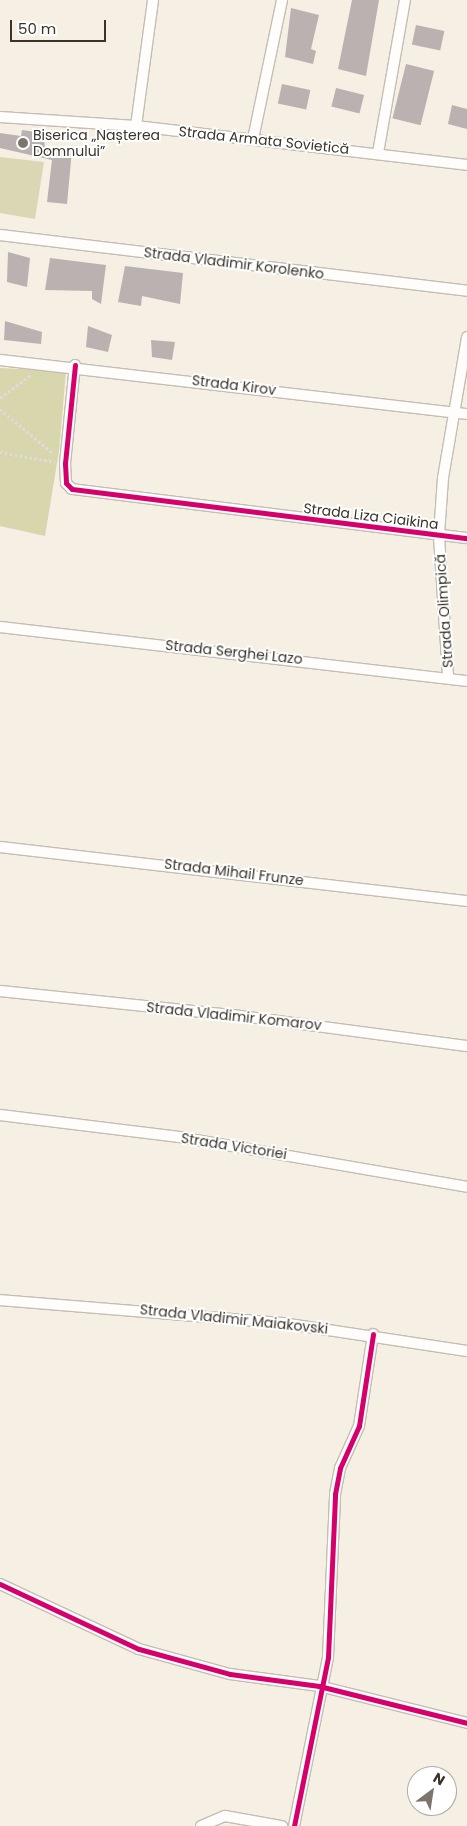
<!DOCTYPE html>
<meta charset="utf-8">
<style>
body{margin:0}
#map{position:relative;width:467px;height:1826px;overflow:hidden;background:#f6efe4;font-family:Poppins,sans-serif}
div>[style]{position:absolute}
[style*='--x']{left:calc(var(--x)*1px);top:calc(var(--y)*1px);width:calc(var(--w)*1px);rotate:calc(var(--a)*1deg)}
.green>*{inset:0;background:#d9d7b4}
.forest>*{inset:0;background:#d7d6ac}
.building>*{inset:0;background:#b9b2b1;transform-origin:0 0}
.path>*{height:2.5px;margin-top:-1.25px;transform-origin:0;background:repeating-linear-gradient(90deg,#dedbd8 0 2.5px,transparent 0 5px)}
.roads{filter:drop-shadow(1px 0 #c3beb4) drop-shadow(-1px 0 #c3beb4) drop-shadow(0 1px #c3beb4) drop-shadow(0 -1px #c3beb4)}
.minor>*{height:10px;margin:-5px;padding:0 5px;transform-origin:5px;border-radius:5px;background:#fefdfb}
.cycleway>*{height:5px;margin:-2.5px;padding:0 2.5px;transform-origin:2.5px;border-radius:2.5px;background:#d6006c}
.dots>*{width:14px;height:14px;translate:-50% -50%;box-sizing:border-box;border:2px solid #fff;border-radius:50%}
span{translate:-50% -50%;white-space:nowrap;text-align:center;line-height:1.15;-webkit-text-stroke:4px #fff;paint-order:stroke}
.poi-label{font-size:14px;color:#39332a}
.left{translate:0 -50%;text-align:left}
.street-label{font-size:14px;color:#39332a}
.north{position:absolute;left:407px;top:1766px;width:50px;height:50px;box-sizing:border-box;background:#fff;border:1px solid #b0adaa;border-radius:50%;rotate:31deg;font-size:14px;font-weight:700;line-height:20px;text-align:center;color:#39332a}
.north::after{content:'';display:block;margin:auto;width:18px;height:22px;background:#7b756b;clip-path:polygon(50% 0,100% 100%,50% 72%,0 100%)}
.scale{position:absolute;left:10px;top:20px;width:96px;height:22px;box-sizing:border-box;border:2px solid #39332a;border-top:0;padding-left:6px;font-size:15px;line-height:18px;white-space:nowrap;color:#39332a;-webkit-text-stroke:4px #fff;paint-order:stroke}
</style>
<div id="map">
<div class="green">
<div style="clip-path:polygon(0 157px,44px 162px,35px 219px,0 213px)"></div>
</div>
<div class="forest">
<div style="clip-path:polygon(0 368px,66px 371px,59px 451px,45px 536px,0 526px)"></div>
</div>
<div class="building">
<div style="clip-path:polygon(352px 0,379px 0,366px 76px,338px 69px)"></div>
<div style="clip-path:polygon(291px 8px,319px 15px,311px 49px,316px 51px,313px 64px,285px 57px)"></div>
<div style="left:416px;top:25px;width:29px;height:20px;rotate:12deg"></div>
<div style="left:406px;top:64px;width:29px;height:56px;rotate:14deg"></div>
<div style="left:282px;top:84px;width:29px;height:20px;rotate:12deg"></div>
<div style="left:336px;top:88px;width:29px;height:19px;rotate:14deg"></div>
<div style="clip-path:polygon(452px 105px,467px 109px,467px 129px,448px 124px)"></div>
<div style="clip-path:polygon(22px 130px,43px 133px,45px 147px,72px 150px,67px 204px,47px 202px,52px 160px,0 148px,0 133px,21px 136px)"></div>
<div style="clip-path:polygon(8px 252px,30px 258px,27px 287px,7px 282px)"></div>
<div style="clip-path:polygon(50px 258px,106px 265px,101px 304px,92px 299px,92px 291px,45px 290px)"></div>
<div style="clip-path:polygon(125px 266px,183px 273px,180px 304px,142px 296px,141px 306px,118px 302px)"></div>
<div style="clip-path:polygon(5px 321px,42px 332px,41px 344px,4px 340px)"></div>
<div style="clip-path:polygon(88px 326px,112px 335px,108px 352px,86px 347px)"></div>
<div style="clip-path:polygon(151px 340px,175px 342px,172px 360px,152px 357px)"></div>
</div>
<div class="path">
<div style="--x:0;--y:398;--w:39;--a:-37"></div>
<div style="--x:0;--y:409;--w:70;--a:39.8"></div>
<div style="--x:0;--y:452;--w:56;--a:10.3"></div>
</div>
<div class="roads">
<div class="minor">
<div style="--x:0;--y:117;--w:136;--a:3.8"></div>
<div style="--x:136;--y:126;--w:333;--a:6.7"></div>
<div style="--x:136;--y:126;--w:127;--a:-82.3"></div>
<div style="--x:253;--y:139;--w:142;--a:-78.2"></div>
<div style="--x:378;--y:153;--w:155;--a:-80"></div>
<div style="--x:0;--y:235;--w:470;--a:6.8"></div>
<div style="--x:0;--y:360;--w:470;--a:6.6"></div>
<div style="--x:75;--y:365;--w:99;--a:95.8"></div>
<div style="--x:65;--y:463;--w:20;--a:87"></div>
<div style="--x:66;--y:483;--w:8;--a:45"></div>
<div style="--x:72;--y:489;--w:398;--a:7.1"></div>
<div style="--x:0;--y:627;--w:470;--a:6.6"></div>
<div style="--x:448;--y:676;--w:141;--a:-93.7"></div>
<div style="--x:439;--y:535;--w:57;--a:-86"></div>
<div style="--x:443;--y:478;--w:143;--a:-80.3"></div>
<div style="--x:0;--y:847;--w:470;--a:6.6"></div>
<div style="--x:0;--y:991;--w:235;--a:5.9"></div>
<div style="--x:234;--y:1015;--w:235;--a:7.6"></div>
<div style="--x:0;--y:1115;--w:180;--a:7"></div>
<div style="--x:179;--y:1137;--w:292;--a:9.8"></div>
<div style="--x:0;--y:1300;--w:283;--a:4.7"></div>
<div style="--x:282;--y:1323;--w:187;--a:8.6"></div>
<div style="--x:0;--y:1584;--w:153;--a:25.1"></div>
<div style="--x:139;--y:1649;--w:94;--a:15.4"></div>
<div style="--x:230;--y:1674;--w:90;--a:7.7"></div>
<div style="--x:319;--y:1686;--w:153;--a:14"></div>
<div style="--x:201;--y:1826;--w:26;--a:-23"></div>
<div style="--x:225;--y:1816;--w:58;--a:10"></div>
<div style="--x:294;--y:1826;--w:172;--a:-78.6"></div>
<div style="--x:328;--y:1657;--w:163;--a:-87.5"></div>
<div style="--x:335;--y:1494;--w:26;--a:-79"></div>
<div style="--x:340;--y:1468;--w:46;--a:-65.7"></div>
<div style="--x:359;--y:1426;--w:93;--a:-81.3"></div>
</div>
</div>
<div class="cycleway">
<div style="--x:75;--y:365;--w:99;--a:95.8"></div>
<div style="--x:65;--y:463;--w:20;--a:87"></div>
<div style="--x:66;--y:483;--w:8;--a:45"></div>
<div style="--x:72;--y:489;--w:398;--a:7.1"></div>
<div style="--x:0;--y:1584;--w:153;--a:25.1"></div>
<div style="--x:139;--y:1649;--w:94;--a:15.4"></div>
<div style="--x:230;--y:1674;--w:90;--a:7.7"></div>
<div style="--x:319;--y:1686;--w:153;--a:14"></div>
<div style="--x:294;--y:1826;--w:172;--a:-78.6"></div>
<div style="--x:328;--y:1657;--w:163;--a:-87.5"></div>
<div style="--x:335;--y:1494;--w:26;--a:-79"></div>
<div style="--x:340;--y:1468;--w:46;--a:-65.7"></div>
<div style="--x:359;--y:1426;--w:93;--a:-81.3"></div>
</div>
<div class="dots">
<div style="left:23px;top:143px;background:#7b756b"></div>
</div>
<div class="poi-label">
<span class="left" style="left:33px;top:143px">Biserica „Nașterea<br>Domnului”</span>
</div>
<div class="street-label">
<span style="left:264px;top:140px;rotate:6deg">Strada Armata Sovietică</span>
<span style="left:234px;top:263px;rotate:7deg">Strada Vladimir Korolenko</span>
<span style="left:234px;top:385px;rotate:7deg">Strada Kirov</span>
<span style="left:371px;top:516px;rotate:7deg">Strada Liza Ciaikina</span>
<span style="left:444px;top:611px;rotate:-94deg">Strada Olimpică</span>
<span style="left:234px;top:652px;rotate:6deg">Strada Serghei Lazo</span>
<span style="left:234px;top:872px;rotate:7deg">Strada Mihail Frunze</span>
<span style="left:234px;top:1016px;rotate:6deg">Strada Vladimir Komarov</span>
<span style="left:234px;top:1146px;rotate:9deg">Strada Victoriei</span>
<span style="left:234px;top:1319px;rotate:6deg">Strada Vladimir Maiakovski</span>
</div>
<div class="north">N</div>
<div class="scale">50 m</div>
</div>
